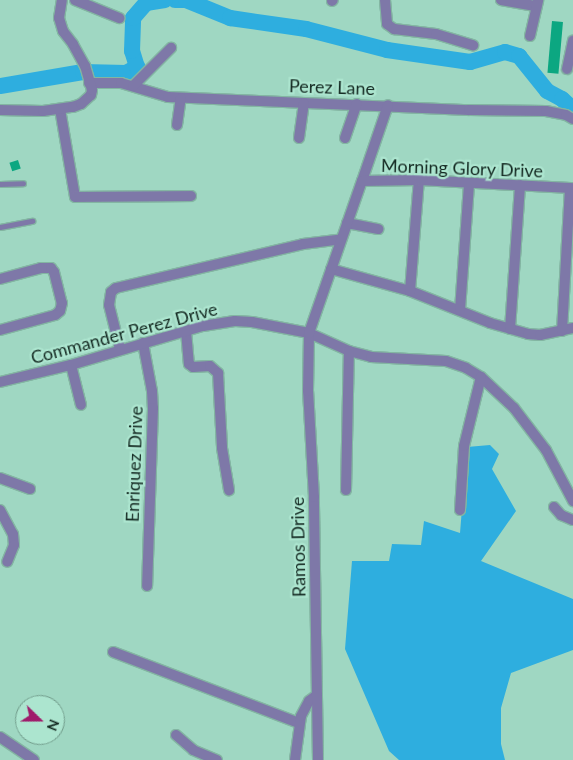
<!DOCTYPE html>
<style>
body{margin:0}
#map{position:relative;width:573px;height:760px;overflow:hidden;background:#9fd7c2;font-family:Lato,sans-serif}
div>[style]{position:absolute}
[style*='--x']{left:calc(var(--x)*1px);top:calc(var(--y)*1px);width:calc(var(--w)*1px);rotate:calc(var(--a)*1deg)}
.water>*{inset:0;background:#2eaedf}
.river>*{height:16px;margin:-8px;padding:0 8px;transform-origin:8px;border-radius:8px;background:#2eaedf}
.building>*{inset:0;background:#0ca781;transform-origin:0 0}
.roads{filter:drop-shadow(1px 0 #83b5a2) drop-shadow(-1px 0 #83b5a2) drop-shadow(0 1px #83b5a2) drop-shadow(0 -1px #83b5a2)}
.service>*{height:5px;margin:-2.5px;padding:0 2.5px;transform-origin:2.5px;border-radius:2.5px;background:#7e78a8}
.minor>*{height:10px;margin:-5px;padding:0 5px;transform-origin:5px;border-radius:5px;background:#7e78a8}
span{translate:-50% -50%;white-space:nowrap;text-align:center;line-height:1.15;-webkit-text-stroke:4.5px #ace5cf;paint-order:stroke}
.street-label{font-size:18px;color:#152b23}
.north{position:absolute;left:15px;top:695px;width:50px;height:50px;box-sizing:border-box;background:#ace5cf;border:1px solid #709b8a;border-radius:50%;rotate:112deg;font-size:14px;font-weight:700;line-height:20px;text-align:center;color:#152b23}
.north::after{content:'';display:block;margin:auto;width:18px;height:22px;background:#9f1b6b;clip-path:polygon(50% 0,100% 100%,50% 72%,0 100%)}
</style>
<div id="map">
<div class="water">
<div style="clip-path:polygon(490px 445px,499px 454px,492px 469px,516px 511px,481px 561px,573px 599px,573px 650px,511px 673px,501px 708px,501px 744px,505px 760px,399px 760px,389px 751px,345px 649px,352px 561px,389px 561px,392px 544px,421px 545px,424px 521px,460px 533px,467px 447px)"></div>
</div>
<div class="river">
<div style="--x:175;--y:0;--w:11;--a:0"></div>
<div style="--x:186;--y:0;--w:48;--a:22.2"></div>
<div style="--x:230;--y:18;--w:77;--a:8.2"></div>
<div style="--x:306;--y:29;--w:84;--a:14.5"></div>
<div style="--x:387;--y:50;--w:84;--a:8.2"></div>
<div style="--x:470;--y:62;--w:36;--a:-16"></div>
<div style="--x:505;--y:52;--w:15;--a:16"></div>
<div style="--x:519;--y:56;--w:45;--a:51.3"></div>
<div style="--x:547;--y:91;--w:17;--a:28"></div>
<div style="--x:562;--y:99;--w:15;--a:42"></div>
<div style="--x:0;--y:86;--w:84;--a:-9.6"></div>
<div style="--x:83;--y:72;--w:43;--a:1.3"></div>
<div style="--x:126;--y:73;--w:13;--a:-29"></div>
<div style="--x:137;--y:67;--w:17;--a:-107"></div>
<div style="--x:132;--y:51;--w:33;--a:-88"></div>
<div style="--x:133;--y:18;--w:20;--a:-49"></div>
<div style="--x:146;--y:3;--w:19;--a:-9"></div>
</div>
<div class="building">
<div style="left:552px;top:21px;width:11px;height:52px;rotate:5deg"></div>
<div style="left:18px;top:160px;width:9px;height:9px;rotate:72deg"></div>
</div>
<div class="roads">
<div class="service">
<div style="--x:0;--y:184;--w:23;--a:-2"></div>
<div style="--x:0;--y:227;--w:33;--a:-11"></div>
</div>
<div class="minor">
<div style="--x:75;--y:0;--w:48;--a:22.2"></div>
<div style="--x:385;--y:0;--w:24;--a:85"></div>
<div style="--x:387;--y:24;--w:9;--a:36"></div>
<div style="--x:394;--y:29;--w:42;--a:6.8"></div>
<div style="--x:436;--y:34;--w:39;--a:17"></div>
<div style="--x:501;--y:0;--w:36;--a:10"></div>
<div style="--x:332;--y:1;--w:1;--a:-45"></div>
<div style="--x:530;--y:36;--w:37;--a:-77"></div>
<div style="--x:567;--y:69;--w:29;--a:-78"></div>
<div style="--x:89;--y:83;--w:32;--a:0"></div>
<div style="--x:121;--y:83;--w:49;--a:16.6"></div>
<div style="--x:168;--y:97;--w:301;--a:2.5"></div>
<div style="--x:469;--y:110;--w:77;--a:0.7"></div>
<div style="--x:546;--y:111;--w:20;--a:11"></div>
<div style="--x:566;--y:115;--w:8;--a:30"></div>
<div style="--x:133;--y:86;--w:54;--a:-45"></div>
<div style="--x:60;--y:109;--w:89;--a:80.3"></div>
<div style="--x:75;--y:197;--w:116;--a:-0.5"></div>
<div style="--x:0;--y:110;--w:43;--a:1.3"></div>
<div style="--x:43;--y:111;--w:30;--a:-8"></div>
<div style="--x:73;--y:107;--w:9;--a:-21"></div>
<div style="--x:81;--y:104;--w:13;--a:-42"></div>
<div style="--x:91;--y:95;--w:5;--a:-79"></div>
<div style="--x:92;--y:90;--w:25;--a:-106"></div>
<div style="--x:85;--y:66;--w:25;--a:-119"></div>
<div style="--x:73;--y:44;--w:16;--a:-128"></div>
<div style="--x:63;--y:31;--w:14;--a:-107"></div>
<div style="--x:59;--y:18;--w:18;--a:-81"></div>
<div style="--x:177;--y:125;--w:27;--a:-82"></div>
<div style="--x:299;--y:138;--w:35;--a:-82"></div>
<div style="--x:345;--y:138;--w:36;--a:-71"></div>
<div style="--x:362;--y:181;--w:80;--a:-71.1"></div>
<div style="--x:347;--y:223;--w:32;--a:11"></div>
<div style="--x:331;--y:269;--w:82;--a:15.6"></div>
<div style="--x:410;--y:291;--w:86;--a:21.8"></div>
<div style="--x:490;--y:323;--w:40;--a:16"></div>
<div style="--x:528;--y:334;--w:12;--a:5"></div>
<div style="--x:540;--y:335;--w:34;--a:-12"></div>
<div style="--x:0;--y:279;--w:42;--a:-15"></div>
<div style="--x:41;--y:268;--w:10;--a:0"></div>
<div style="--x:51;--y:268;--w:5;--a:53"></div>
<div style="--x:54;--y:272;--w:32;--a:76"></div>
<div style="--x:62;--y:303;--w:8;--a:104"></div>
<div style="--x:60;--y:311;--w:6;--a:141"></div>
<div style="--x:55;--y:315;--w:57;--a:164.7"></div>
<div style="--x:410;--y:291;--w:111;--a:-85.4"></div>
<div style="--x:460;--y:310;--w:127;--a:-85.9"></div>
<div style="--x:510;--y:329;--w:144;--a:-86"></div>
<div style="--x:186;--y:331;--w:33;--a:85"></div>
<div style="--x:189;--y:364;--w:5;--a:37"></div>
<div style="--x:193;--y:367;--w:17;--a:-3"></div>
<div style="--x:210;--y:366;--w:11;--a:41"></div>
<div style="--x:218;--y:373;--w:75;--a:86.9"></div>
<div style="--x:222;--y:448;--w:43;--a:80.5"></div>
<div style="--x:562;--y:331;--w:143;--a:-86.8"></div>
<div style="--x:143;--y:343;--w:49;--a:79.4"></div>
<div style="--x:152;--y:391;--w:17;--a:87"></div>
<div style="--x:153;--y:408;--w:178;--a:91.9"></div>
<div style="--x:120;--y:349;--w:45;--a:-104"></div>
<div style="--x:109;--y:305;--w:13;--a:-81"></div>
<div style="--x:111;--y:292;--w:6;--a:-39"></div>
<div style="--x:116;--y:288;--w:192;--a:-13.2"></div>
<div style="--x:303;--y:244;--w:38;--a:-7"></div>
<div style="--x:71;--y:365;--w:41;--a:76"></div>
<div style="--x:0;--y:382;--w:73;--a:-13.5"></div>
<div style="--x:71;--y:365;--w:138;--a:-16.5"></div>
<div style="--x:203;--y:326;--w:32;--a:-9"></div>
<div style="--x:235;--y:321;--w:17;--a:3"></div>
<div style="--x:252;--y:322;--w:58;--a:10.9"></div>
<div style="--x:309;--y:333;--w:44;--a:24.2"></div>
<div style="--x:349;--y:351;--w:23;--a:15"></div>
<div style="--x:371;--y:357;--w:75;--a:3.1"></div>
<div style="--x:446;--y:361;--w:21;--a:19"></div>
<div style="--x:466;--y:368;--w:17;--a:31"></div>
<div style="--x:481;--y:377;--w:45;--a:43.2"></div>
<div style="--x:514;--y:408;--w:53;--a:52.7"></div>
<div style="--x:546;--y:450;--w:58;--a:62.1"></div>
<div style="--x:0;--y:478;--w:32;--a:20"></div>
<div style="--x:346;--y:490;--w:139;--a:-88.8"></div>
<div style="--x:554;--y:507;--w:11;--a:49"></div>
<div style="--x:561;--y:515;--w:13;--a:23"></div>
<div style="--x:0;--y:510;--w:27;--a:62"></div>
<div style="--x:13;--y:534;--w:11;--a:85"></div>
<div style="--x:14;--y:545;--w:18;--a:112"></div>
<div style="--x:460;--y:510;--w:64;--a:-86.4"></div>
<div style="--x:464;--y:446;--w:71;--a:-76.2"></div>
<div style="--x:113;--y:652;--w:199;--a:20.9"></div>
<div style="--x:176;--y:735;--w:23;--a:41"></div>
<div style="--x:193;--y:750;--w:26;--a:23"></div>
<div style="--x:0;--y:737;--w:41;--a:34.1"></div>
<div style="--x:295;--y:760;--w:44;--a:-82.2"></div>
<div style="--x:301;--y:716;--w:17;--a:-62"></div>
<div style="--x:309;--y:701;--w:10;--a:-37"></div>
<div style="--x:318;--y:760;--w:263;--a:-90.9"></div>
<div style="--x:314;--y:497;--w:106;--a:-93.2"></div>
<div style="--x:308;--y:391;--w:58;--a:-89"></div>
<div style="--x:309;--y:333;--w:161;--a:-70.8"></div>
<div style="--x:362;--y:181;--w:57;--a:-1"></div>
<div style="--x:419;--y:180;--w:154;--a:3"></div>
</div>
</div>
<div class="street-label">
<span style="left:332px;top:87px;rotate:2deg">Perez Lane</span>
<span style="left:462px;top:168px;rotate:2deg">Morning Glory Drive</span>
<span style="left:124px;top:333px;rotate:-15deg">Commander Perez Drive</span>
<span style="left:134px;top:464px;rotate:-88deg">Enriquez Drive</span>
<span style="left:298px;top:547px;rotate:-91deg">Ramos Drive</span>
</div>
<div class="north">N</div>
</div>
